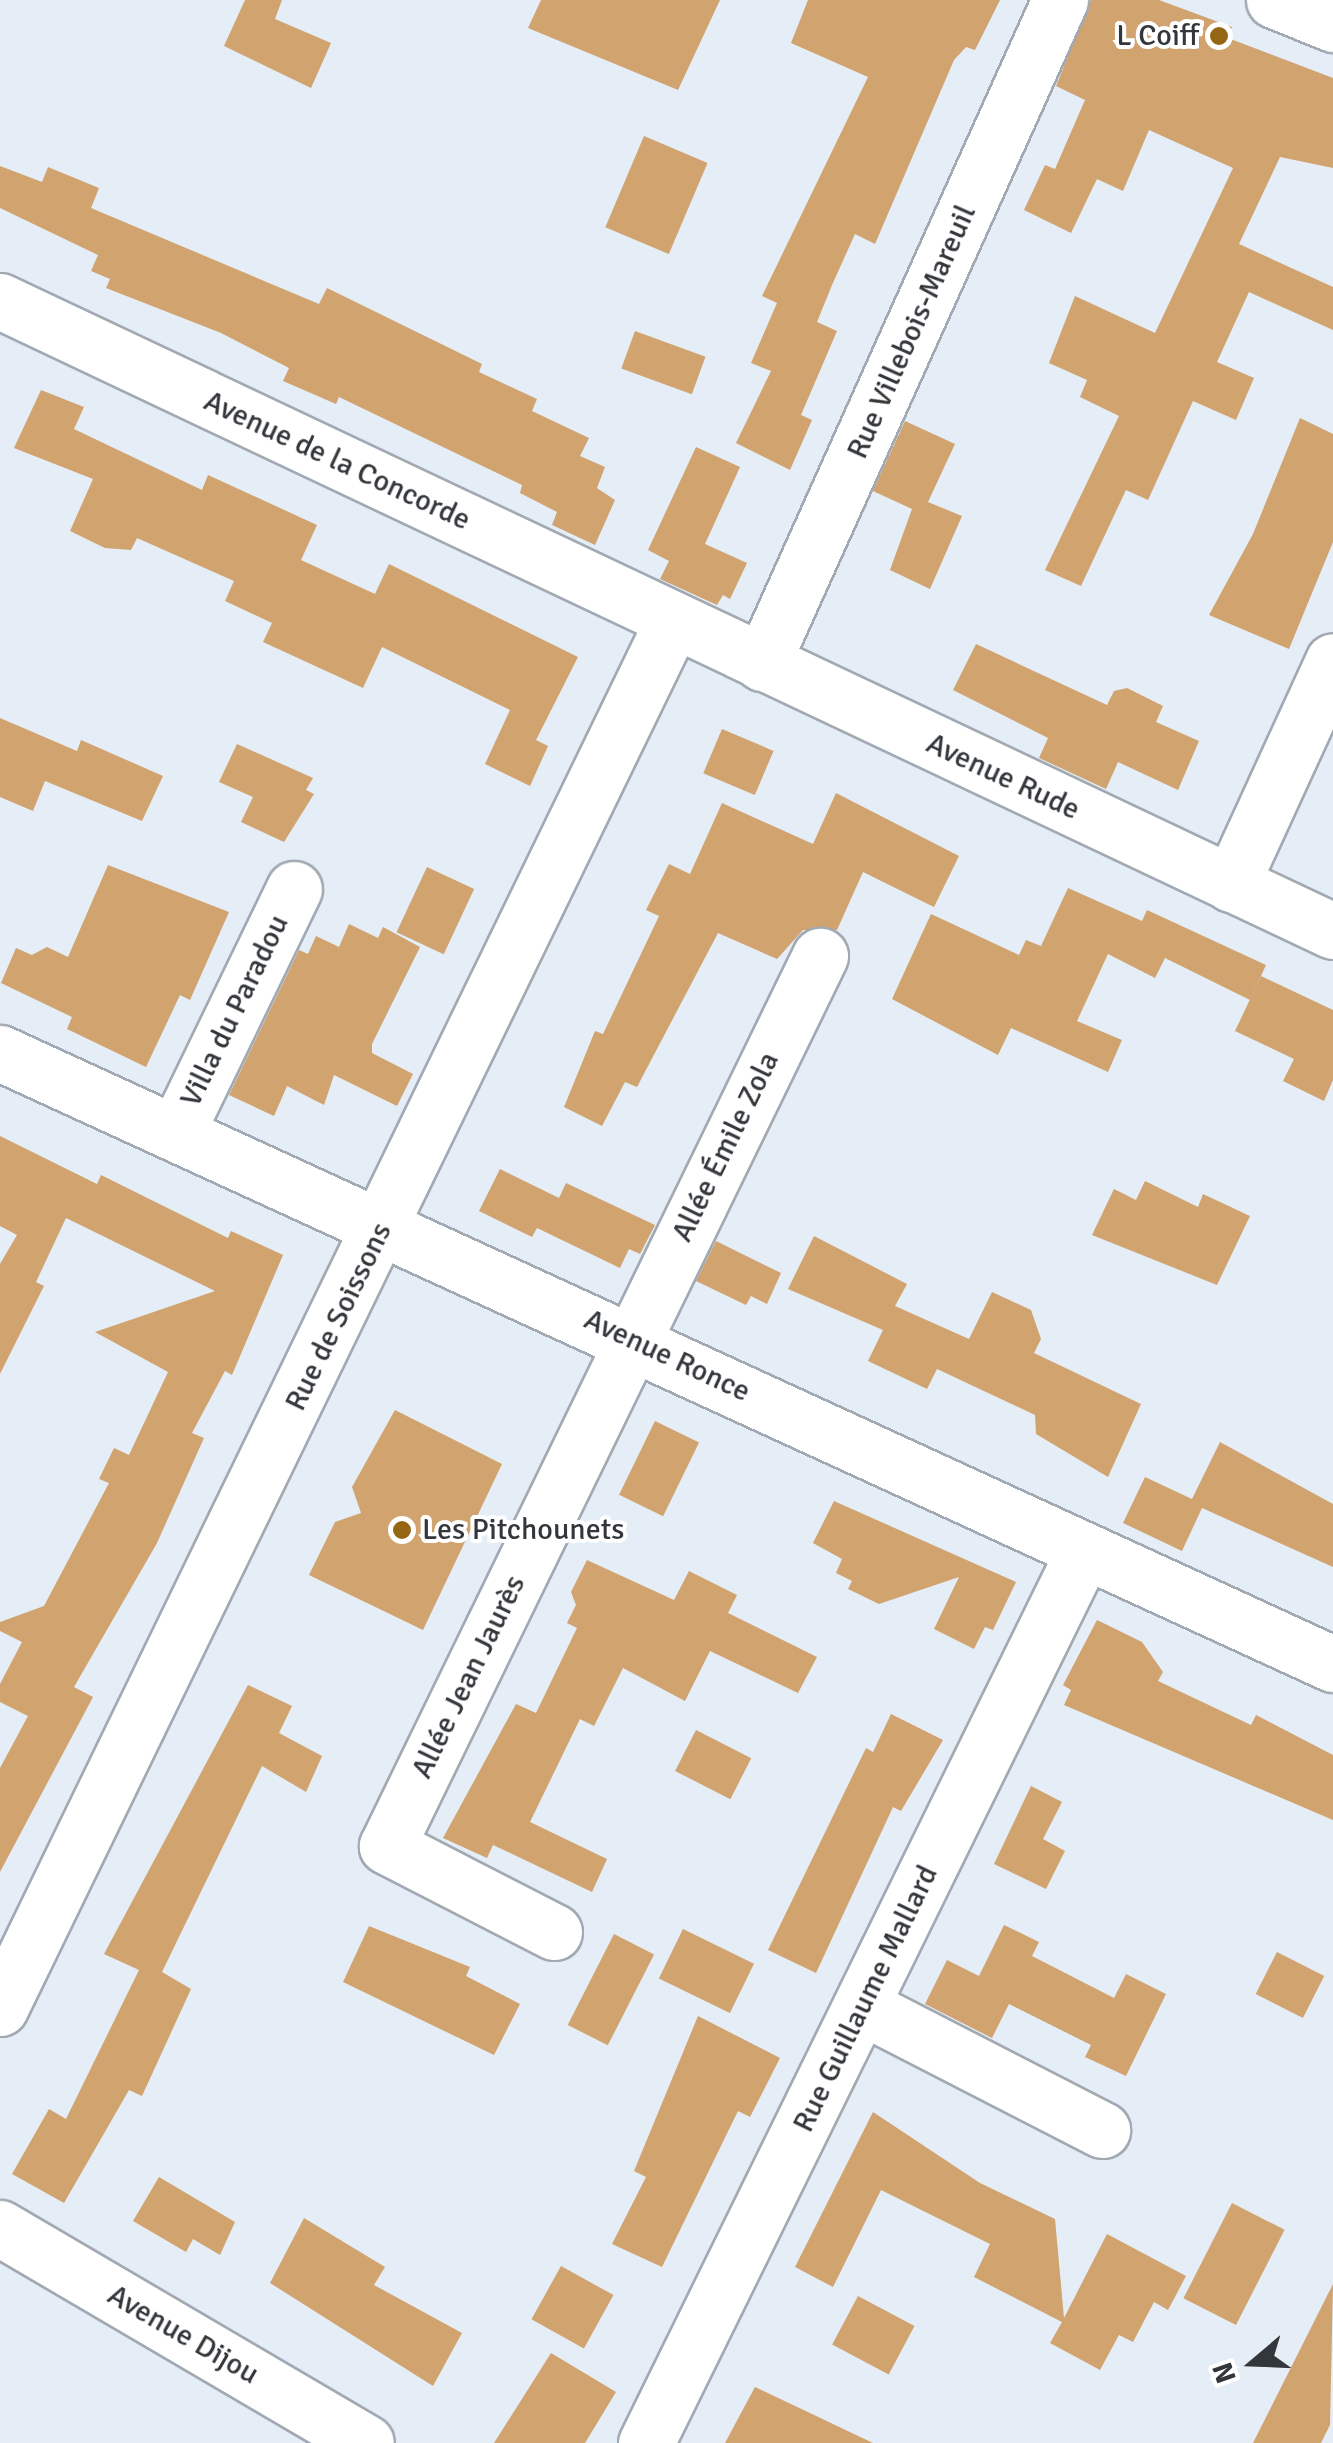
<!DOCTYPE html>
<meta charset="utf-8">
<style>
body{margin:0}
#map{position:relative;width:1333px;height:2443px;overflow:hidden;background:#e5edf7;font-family:Signika,sans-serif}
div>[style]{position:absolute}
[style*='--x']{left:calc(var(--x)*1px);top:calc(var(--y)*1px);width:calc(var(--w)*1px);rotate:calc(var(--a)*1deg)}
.building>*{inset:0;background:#d0a36f;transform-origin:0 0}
.roads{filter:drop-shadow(2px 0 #a1a9b2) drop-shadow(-2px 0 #a1a9b2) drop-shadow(0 2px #a1a9b2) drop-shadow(0 -2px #a1a9b2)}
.minor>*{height:55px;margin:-27.5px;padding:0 27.5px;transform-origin:27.5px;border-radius:27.5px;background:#fff}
.major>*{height:55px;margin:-27.5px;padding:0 27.5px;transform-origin:27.5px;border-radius:27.5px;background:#fff}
.dots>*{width:28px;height:28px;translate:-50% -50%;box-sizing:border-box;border:5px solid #fff;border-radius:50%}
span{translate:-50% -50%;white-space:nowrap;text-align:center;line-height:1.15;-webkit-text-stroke:8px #fff;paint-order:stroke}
.poi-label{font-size:30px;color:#33363a}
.right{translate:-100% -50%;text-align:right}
.left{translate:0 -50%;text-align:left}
.street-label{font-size:30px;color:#33363a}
.north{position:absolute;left:1203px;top:2313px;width:100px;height:100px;-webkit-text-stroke:8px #fff;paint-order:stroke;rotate:251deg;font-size:28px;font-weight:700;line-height:40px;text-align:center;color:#33363a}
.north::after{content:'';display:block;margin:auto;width:35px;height:45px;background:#33363a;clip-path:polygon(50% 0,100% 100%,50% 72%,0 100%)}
</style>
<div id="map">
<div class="building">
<div style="clip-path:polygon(245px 0,282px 0,275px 19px,331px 43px,311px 88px,224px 46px)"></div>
<div style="clip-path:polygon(541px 0,720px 0,678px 90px,528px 28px)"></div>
<div style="clip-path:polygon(808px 0,1000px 0,975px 50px,966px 47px,954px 60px,875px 244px,855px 234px,832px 285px,817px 322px,837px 331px,801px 415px,812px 420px,790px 470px,736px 443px,771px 371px,751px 363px,777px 303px,762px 296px,868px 77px,791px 43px)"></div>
<div style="clip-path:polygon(1091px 0,1159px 0,1232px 27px,1228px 38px,1333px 78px,1333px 168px,1280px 157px,1239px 244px,1333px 287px,1333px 330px,1249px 292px,1217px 362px,1254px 378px,1236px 420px,1193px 401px,1148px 500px,1126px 490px,1081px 586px,1045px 570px,1119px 416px,1080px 397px,1087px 380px,1049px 363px,1075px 296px,1155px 333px,1233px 168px,1149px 130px,1123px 191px,1097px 179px,1071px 233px,1024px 210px,1045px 165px,1055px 169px,1085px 100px,1056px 86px)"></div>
<div style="left:644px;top:136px;width:69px;height:99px;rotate:23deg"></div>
<div style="clip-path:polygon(0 166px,42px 182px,48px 167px,99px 188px,91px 208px,319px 304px,327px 288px,482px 364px,479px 372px,537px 399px,532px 411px,589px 438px,580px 456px,605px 467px,597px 488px,615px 500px,595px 545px,552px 525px,557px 512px,520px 493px,522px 485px,339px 397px,336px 404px,283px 381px,289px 368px,221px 333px,106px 288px,110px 279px,91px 271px,98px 255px,0 208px)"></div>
<div style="left:635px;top:331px;width:75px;height:40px;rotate:20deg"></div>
<div style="clip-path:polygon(41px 390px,84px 407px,74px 429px,202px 490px,208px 475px,317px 525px,301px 560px,375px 594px,389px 564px,578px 657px,536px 740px,548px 746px,530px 786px,485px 764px,510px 710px,382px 647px,363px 688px,263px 642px,272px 623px,225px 601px,234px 581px,137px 538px,131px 550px,105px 548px,70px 531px,93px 479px,14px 448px)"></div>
<div style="clip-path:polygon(1300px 418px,1333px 434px,1333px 542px,1289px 649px,1209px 615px,1253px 534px)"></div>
<div style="clip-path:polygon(905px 421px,955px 444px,928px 502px,962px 516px,930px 589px,890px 570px,912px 509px,873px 491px)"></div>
<div style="clip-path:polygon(696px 447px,740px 467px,705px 544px,747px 563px,730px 599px,723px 595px,717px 605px,660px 579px,669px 561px,648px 550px)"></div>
<div style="clip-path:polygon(976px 644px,1107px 705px,1114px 691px,1127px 688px,1163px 706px,1156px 722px,1199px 741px,1178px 790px,1118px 762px,1106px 789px,1039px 758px,1048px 738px,953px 690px)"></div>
<div style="clip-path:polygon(0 718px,77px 751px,81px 740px,163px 776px,142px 821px,45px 781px,33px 811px,0 797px)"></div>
<div style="left:722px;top:729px;width:56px;height:48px;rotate:23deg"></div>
<div style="clip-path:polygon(237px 744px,313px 778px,306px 790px,314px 794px,284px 842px,241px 822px,253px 797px,219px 782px)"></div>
<div style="clip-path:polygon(836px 793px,959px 856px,934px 907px,863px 872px,837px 930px,803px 930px,777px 959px,718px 933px,637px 1087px,625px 1082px,602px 1126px,564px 1107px,595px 1031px,603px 1034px,659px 916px,646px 910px,669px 864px,690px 874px,722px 803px,813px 844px)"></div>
<div style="clip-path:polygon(108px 865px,229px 912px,190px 1000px,180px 995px,146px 1067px,67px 1029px,72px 1017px,1px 983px,16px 948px,32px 955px,47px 947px,68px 957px)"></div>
<div style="left:427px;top:867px;width:52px;height:72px;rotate:25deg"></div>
<div style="clip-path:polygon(1068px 888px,1142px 921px,1147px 910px,1266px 965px,1250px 1000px,1165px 958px,1155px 978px,1108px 954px,1077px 1021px,1122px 1040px,1108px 1072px,1011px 1028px,998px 1055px,892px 999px,931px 914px,1019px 955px,1026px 940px,1041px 946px)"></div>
<div style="clip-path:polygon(349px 924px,378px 938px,383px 927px,420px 947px,372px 1044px,372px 1053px,413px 1074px,397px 1106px,334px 1075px,324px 1105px,287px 1086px,274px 1116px,229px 1095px,299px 950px,308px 954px,316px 936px,339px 947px)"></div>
<div style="clip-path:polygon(1261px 976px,1333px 1010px,1333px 1080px,1324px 1101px,1283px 1081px,1294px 1059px,1235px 1031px)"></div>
<div style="clip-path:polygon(0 1136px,97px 1184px,101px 1175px,228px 1238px,231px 1231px,283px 1255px,232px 1375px,225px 1371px,192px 1433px,204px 1438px,157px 1543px,74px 1687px,93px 1697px,0 1872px,0 1768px,28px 1716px,0 1702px,0 1684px,22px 1642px,0 1631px,0 1622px,44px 1606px,109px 1483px,99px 1479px,114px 1448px,129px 1455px,168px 1372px,95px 1332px,215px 1291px,66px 1218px,36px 1282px,44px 1286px,0 1374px,0 1264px,17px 1235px,0 1226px)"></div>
<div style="clip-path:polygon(500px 1169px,559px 1198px,566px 1183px,655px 1225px,640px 1254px,629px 1249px,620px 1268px,537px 1228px,532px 1237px,479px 1211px)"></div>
<div style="clip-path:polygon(1145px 1181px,1198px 1207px,1203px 1194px,1250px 1216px,1217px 1285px,1092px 1235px,1114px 1189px,1136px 1200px)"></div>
<div style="clip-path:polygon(814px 1236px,907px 1284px,895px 1306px,969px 1339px,992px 1292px,1031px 1310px,1041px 1339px,1034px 1353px,1141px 1404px,1108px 1477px,1036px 1434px,1035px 1415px,937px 1369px,927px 1389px,868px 1361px,883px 1330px,788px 1289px)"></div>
<div style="clip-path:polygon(716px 1241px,781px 1273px,767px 1304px,751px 1296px,746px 1305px,696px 1281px)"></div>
<div style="clip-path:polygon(395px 1410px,502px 1464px,423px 1630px,309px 1575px,335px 1522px,361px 1513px,352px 1487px)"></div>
<div style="left:655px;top:1421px;width:49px;height:82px;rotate:26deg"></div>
<div style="clip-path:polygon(1220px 1442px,1333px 1504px,1333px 1567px,1202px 1508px,1182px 1551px,1123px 1523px,1145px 1477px,1192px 1499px)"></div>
<div style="clip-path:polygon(834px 1501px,1016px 1582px,993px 1630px,985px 1627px,974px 1649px,934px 1629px,959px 1577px,879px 1604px,848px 1589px,852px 1581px,836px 1573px,842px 1559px,813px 1543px)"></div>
<div style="clip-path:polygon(587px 1560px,674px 1600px,689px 1571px,737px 1595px,728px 1613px,817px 1657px,798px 1693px,710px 1651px,685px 1701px,623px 1668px,594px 1726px,580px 1719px,530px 1822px,607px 1859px,592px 1892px,493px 1845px,487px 1858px,443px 1838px,516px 1704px,536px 1713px,577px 1628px,567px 1623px,576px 1605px,571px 1592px)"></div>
<div style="clip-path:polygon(1097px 1620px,1142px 1642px,1163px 1672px,1158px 1681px,1251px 1725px,1256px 1715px,1333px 1755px,1333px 1820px,1064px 1705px,1071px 1690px,1063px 1685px)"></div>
<div style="clip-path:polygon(248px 1685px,292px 1706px,279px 1733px,322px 1756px,306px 1792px,262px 1766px,162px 1972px,191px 1989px,142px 2096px,129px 2090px,64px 2203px,12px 2174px,49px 2109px,66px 2119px,139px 1970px,104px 1954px)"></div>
<div style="clip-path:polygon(891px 1714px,943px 1740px,901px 1811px,893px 1807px,816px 1973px,768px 1950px,866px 1748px,873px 1752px)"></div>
<div style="left:696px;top:1730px;width:62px;height:46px;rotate:27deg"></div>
<div style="clip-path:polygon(1031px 1786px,1062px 1802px,1043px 1839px,1065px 1851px,1046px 1889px,994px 1864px)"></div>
<div style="clip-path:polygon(1004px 1925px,1039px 1942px,1032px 1956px,1114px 1998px,1126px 1974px,1166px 1994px,1126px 2076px,1085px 2057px,1091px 2045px,1009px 2004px,992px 2038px,925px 2004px,947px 1960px,979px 1976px)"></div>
<div style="clip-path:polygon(369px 1926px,470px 1967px,466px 1976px,520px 2004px,494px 2055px,343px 1982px)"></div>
<div style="left:683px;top:1929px;width:79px;height:55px;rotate:26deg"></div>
<div style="left:614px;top:1934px;width:45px;height:102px;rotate:27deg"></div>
<div style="left:1277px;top:1952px;width:53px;height:47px;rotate:27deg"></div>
<div style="clip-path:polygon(698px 2016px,780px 2058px,750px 2117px,738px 2111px,662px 2267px,612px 2244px,646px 2177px,634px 2171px)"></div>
<div style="clip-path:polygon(873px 2112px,980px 2183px,1055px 2219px,1064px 2318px,1107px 2234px,1186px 2276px,1168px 2310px,1154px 2302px,1133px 2342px,1119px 2335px,1100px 2370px,1050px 2343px,1062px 2322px,974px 2277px,990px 2244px,881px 2190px,833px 2287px,795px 2267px)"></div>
<div style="clip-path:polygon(159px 2177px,235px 2222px,220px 2255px,193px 2239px,186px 2252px,133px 2221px)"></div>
<div style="left:1232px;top:2203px;width:59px;height:107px;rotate:27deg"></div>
<div style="clip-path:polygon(304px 2218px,385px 2267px,374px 2285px,462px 2333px,433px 2386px,270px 2283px)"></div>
<div style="left:561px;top:2266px;width:60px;height:61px;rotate:29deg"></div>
<div style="clip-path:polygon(1333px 2284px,1330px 2425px,1321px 2443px,1253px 2443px)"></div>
<div style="left:858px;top:2296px;width:64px;height:55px;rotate:28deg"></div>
<div style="clip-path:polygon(551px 2353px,616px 2392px,585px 2443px,494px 2443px)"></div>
<div style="clip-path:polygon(755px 2387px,873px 2443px,725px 2443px)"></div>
</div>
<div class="roads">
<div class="minor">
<div style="--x:0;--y:301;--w:1474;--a:25.3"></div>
<div style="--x:762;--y:663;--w:727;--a:-65.8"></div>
<div style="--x:1231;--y:884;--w:245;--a:-65.4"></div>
<div style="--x:0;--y:1053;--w:1466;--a:24.63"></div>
<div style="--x:176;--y:1133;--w:271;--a:-64.2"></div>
<div style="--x:554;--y:1932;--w:188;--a:-152.8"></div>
<div style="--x:387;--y:1846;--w:990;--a:-64.06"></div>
<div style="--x:863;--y:2007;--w:269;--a:27.2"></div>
<div style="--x:0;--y:2008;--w:1539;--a:-64.12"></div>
<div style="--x:0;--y:2228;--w:424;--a:30.4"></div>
<div style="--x:646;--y:2443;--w:991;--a:-63.85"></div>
</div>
<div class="major">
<div style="--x:1274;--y:0;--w:64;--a:22.1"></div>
</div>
</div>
<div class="dots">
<div style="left:1219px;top:36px;background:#956715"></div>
<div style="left:402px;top:1530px;background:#956715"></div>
</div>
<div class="poi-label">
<span class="right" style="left:1199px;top:36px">L Coiff</span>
<span class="left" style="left:422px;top:1530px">Les Pitchounets</span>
</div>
<div class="street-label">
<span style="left:912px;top:332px;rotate:-66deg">Rue Villebois-Mareuil</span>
<span style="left:337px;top:461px;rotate:25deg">Avenue de la Concorde</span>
<span style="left:1003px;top:777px;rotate:25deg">Avenue Rude</span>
<span style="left:235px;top:1011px;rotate:-64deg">Villa du Paradou</span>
<span style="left:726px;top:1147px;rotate:-64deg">Allée Émile Zola</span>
<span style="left:339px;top:1317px;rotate:-64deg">Rue de Soissons</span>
<span style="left:667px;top:1356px;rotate:25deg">Avenue Ronce</span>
<span style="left:469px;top:1677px;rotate:-64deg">Allée Jean Jaurès</span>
<span style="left:866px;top:1999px;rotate:-64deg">Rue Guillaume Mallard</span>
<span style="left:183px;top:2335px;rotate:30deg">Avenue Dijou</span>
</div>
<div class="north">N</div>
</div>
